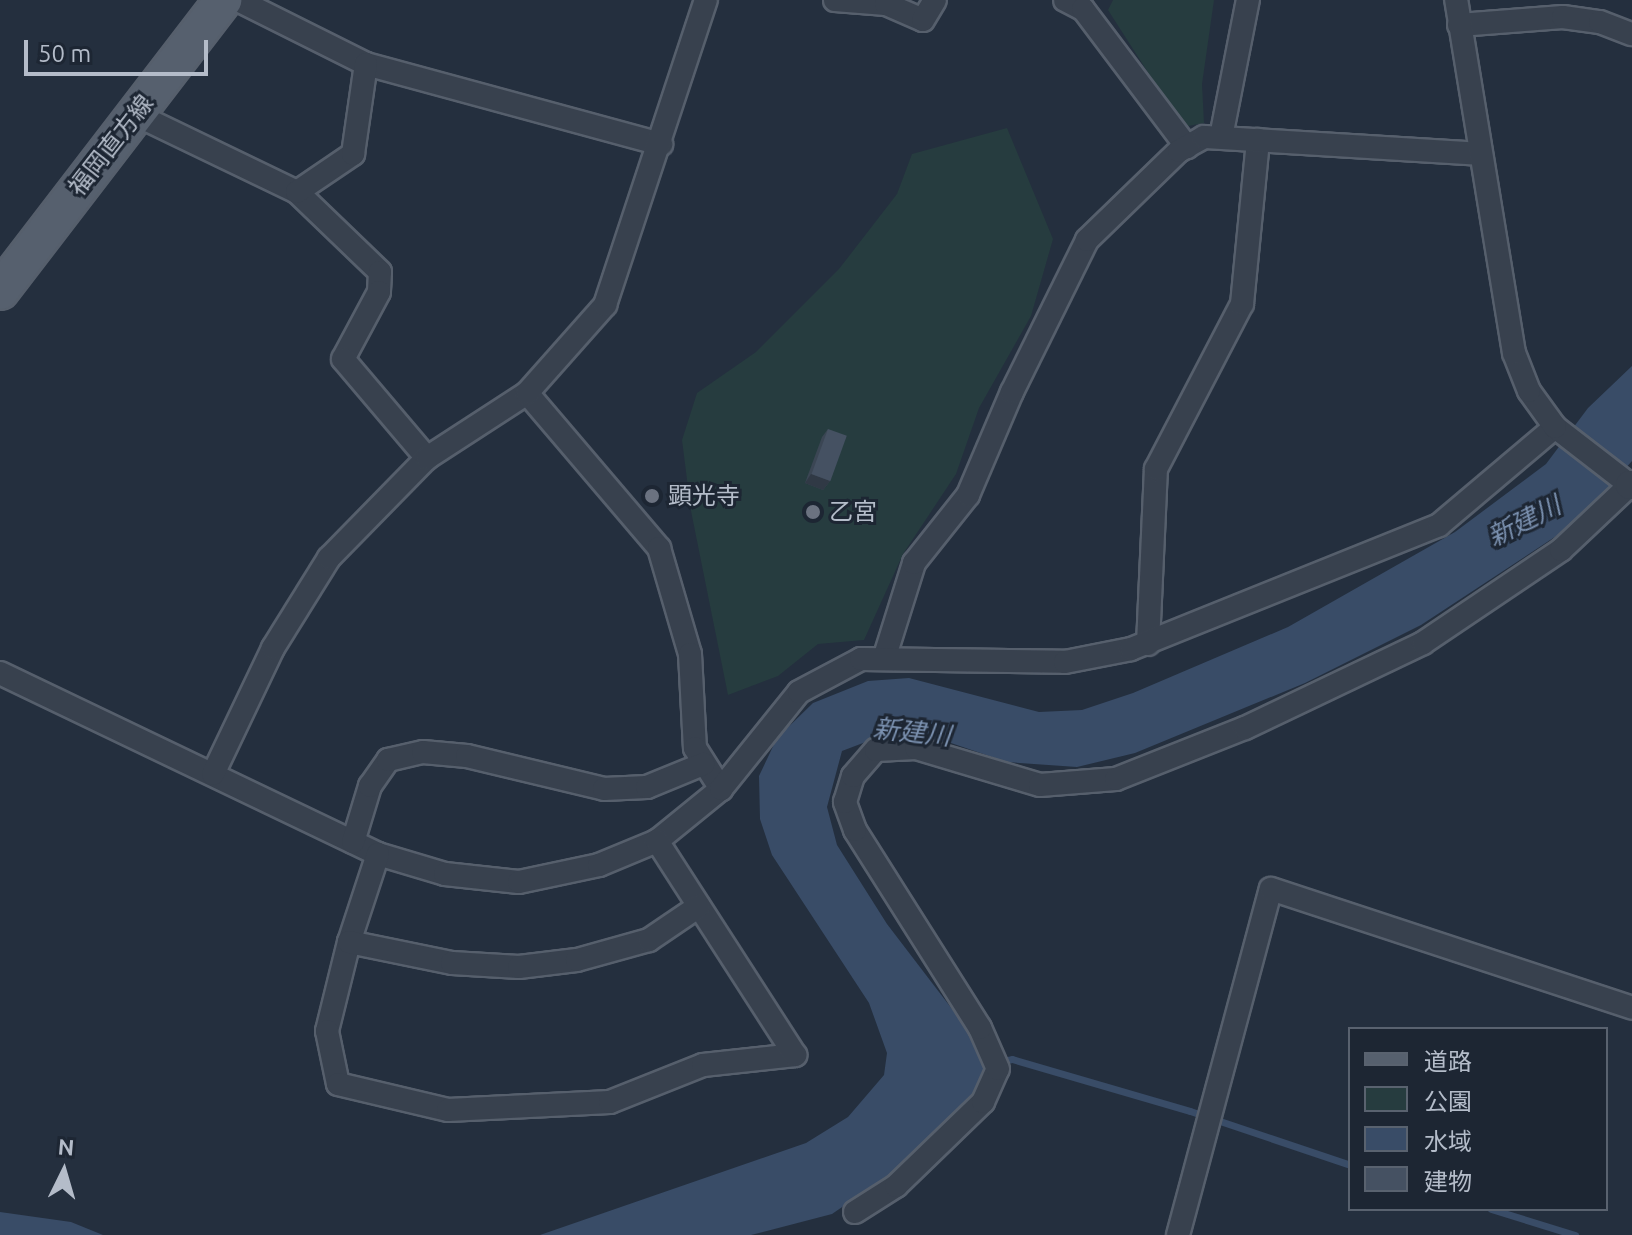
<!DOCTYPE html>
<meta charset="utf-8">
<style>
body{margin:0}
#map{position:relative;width:1632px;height:1235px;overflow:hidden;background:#242f3e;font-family:Ubuntu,"Noto Sans JP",sans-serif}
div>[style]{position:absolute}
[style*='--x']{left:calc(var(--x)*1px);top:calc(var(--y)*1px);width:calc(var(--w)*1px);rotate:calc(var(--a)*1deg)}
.green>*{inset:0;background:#263c3f}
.water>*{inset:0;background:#394c67}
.stream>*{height:7px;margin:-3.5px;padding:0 3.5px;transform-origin:3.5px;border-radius:3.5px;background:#394c67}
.roads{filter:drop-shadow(2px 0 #565f6c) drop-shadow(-2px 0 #565f6c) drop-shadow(0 2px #565f6c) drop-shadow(0 -2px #565f6c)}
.minor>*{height:22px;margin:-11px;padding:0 11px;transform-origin:11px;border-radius:11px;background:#38414e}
.tertiary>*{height:28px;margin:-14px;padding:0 14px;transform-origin:14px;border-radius:14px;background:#38414e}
.primary>*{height:36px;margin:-18px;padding:0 18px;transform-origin:18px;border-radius:18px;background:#56606e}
.wall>*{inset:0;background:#3b4654}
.shaded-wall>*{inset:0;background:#303945}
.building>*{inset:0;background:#455162;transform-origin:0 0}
.dots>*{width:22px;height:22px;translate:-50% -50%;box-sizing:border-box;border:4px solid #1d2633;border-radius:50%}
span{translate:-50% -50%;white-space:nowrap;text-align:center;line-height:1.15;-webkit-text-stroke:6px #1d2633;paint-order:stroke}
.street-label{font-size:24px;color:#b4bcc9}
.poi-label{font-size:24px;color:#b4bcc9}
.left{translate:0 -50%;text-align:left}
.water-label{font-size:26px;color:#7c92b1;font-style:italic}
.legend{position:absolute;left:1348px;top:1027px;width:260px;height:184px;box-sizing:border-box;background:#1d2633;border:2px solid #59626f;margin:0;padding:10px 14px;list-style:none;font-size:24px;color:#b4bcc9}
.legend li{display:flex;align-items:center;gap:16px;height:40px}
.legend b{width:40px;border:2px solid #59626f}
.north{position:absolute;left:24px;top:1131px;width:80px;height:80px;-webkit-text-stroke:6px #1d2633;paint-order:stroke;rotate:5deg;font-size:22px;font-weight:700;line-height:32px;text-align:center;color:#b4bcc9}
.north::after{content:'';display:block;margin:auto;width:28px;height:36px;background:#b4bcc9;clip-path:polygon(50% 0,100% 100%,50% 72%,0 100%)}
.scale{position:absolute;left:24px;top:40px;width:184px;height:36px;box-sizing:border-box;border:4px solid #b4bcc9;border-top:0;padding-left:10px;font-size:24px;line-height:28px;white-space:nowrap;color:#b4bcc9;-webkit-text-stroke:6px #1d2633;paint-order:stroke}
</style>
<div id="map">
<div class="green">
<div style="clip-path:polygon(1113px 0,1214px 0,1202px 84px,1204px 123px,1183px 127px,1108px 10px)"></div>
<div style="clip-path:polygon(1007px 128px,1053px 239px,1031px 316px,979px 408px,956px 474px,903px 554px,864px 640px,818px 644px,778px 676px,728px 695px,691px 511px,682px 440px,697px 393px,756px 352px,839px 269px,897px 194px,912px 154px)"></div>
</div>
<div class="water">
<div style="clip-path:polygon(1632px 366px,1632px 461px,1576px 523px,1421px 625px,1305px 683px,1135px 753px,1077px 767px,1007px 762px,951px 743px,884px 735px,842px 751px,827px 807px,837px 845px,887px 924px,978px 1043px,986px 1066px,974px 1092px,896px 1170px,832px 1214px,751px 1235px,540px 1235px,806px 1143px,848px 1117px,884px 1075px,887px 1053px,869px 1003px,772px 855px,760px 819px,759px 776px,777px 738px,813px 703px,868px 681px,909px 678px,1039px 712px,1082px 710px,1133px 693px,1288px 627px,1455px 532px,1546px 464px,1588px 408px)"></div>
<div style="clip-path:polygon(0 1212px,71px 1222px,103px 1235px,0 1235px)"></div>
</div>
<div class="stream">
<div style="--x:997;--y:1062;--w:15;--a:-11"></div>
<div style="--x:1012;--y:1059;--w:185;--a:16.3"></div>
<div style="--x:1190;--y:1111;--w:169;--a:18.6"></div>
<div style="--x:1491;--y:1209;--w:88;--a:17.2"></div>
</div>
<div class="roads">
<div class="minor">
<div style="--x:238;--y:0;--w:143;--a:26.6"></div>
<div style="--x:366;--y:64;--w:306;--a:15.2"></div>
<div style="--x:835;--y:0;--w:51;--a:4.5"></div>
<div style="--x:886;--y:4;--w:40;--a:23.4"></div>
<div style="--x:923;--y:20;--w:23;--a:-59"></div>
<div style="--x:1065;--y:0;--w:20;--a:27"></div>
<div style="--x:1083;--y:9;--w:173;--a:53"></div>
<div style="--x:1459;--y:25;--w:104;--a:-4.4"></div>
<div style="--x:1563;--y:17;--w:37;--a:8"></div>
<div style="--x:1600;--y:22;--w:34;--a:21"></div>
<div style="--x:135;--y:114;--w:180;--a:25.7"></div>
<div style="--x:297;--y:192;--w:115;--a:43.9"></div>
<div style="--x:380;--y:272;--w:20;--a:93"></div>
<div style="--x:379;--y:292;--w:76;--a:118.2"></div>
<div style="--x:343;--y:359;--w:130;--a:49.7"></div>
<div style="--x:1221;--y:137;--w:140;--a:-78.9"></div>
<div style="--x:297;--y:192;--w:68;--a:-34.2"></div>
<div style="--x:353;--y:154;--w:91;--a:-81.8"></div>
<div style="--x:527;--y:393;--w:204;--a:49.6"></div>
<div style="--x:659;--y:548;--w:110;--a:73.7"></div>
<div style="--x:690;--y:654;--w:94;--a:87"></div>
<div style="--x:695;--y:748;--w:49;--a:57.6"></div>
<div style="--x:1148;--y:644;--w:175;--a:-87.4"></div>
<div style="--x:1156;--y:469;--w:186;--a:-62.5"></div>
<div style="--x:1242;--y:304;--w:165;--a:-84.4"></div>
<div style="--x:884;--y:659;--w:101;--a:-72.6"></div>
<div style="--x:914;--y:563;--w:87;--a:-51.5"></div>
<div style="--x:968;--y:495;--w:112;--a:-66.9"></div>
<div style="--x:1012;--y:392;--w:169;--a:-63.7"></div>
<div style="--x:1087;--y:240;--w:128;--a:-44.1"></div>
<div style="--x:1179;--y:151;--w:29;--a:-29"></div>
<div style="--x:1204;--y:137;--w:276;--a:3.5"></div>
<div style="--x:0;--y:673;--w:419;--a:25.6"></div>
<div style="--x:378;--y:854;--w:70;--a:16.6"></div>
<div style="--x:445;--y:874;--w:74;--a:6.2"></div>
<div style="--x:519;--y:882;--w:82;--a:-12"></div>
<div style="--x:599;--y:865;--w:63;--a:-22.5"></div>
<div style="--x:657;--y:841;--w:82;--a:-39.1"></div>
<div style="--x:721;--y:789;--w:124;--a:-51.2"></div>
<div style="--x:799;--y:692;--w:70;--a:-28"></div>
<div style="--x:861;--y:659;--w:204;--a:0.8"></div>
<div style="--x:1065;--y:662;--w:67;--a:-11.1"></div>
<div style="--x:1131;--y:649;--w:332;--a:-21.9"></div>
<div style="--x:1439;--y:525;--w:152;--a:-40.2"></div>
<div style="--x:213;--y:774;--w:140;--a:-64.5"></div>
<div style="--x:273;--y:648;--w:106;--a:-58.1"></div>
<div style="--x:329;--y:558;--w:140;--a:-45.6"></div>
<div style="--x:427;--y:458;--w:119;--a:-33"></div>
<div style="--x:527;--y:393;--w:118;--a:-48.4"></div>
<div style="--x:605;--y:305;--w:321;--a:-71.7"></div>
<div style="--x:353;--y:842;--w:59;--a:-73.1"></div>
<div style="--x:370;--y:786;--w:32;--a:-55"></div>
<div style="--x:388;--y:760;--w:36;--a:-13"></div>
<div style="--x:423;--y:752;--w:44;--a:5.2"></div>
<div style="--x:467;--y:756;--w:141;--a:13.5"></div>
<div style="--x:604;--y:789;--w:43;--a:-2.7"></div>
<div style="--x:647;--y:787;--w:61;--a:-22.3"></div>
<div style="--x:378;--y:854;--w:93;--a:108.2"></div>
<div style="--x:349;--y:942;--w:92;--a:103.9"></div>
<div style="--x:327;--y:1031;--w:54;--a:78.3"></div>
<div style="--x:338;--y:1084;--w:113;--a:13.3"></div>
<div style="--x:448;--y:1110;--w:162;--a:-2.8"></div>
<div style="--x:610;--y:1102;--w:100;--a:-21.7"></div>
<div style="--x:703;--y:1065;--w:93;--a:-6.2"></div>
<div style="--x:795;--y:1055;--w:255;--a:-122.8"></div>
<div style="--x:349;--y:942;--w:105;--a:11.5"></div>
<div style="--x:452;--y:963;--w:67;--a:3.4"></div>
<div style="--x:519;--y:967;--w:58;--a:-6.9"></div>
<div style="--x:577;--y:960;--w:75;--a:-15.5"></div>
<div style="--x:649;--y:940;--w:60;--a:-34.2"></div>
<div style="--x:855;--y:1212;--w:49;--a:-32.4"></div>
<div style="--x:896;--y:1186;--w:121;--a:-44"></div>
<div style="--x:983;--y:1102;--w:36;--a:-66"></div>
<div style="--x:998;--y:1069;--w:45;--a:-113.7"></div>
<div style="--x:980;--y:1028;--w:234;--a:-122.3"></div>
<div style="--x:855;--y:830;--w:30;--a:-110"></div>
<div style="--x:845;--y:802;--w:27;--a:-73"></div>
<div style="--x:853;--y:776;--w:35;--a:-49"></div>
<div style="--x:876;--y:750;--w:40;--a:-2.9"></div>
<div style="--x:916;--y:748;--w:129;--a:16.6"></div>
<div style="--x:1040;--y:785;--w:76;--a:-4.5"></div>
<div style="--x:1116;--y:779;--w:139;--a:-21.6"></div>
<div style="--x:1245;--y:728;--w:197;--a:-25.5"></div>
<div style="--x:1423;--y:643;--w:166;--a:-34"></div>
<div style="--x:1561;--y:550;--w:95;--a:-43.3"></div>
<div style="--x:1630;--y:485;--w:95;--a:-142.3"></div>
<div style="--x:1555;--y:427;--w:44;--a:-125.8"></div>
<div style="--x:1529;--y:391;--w:41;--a:-111.5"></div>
<div style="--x:1514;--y:353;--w:358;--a:-99.3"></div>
<div style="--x:1178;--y:1235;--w:358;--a:-75"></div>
<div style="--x:1271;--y:889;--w:380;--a:18.2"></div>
</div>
<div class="tertiary">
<div style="--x:1630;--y:485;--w:2;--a:0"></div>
</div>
<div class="primary">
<div style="--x:0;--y:291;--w:367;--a:-52.5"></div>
</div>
</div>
<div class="wall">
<div style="clip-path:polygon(828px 429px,830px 481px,823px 490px,805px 483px,822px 437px)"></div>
</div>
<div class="shaded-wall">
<div style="clip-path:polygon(811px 474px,830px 481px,823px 490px,805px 483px)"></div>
</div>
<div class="building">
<div style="left:828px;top:429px;width:20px;height:48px;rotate:20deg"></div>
</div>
<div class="dots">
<div style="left:652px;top:496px;background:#6b7280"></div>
<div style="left:813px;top:512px;background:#6b7280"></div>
</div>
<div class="street-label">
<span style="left:111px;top:145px;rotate:-52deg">福岡直方線</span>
</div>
<div class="poi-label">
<span class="left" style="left:668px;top:496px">顕光寺</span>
<span class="left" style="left:829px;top:512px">乙宮</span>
</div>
<div class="water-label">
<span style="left:1524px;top:521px;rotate:-27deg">新建川</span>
<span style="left:912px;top:732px;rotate:6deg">新建川</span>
</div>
<ul class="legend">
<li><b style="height:10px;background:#56606e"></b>道路</li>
<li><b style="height:22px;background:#263c3f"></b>公園</li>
<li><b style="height:22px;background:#394c67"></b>水域</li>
<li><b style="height:22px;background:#455162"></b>建物</li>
</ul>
<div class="north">N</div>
<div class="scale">50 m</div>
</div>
